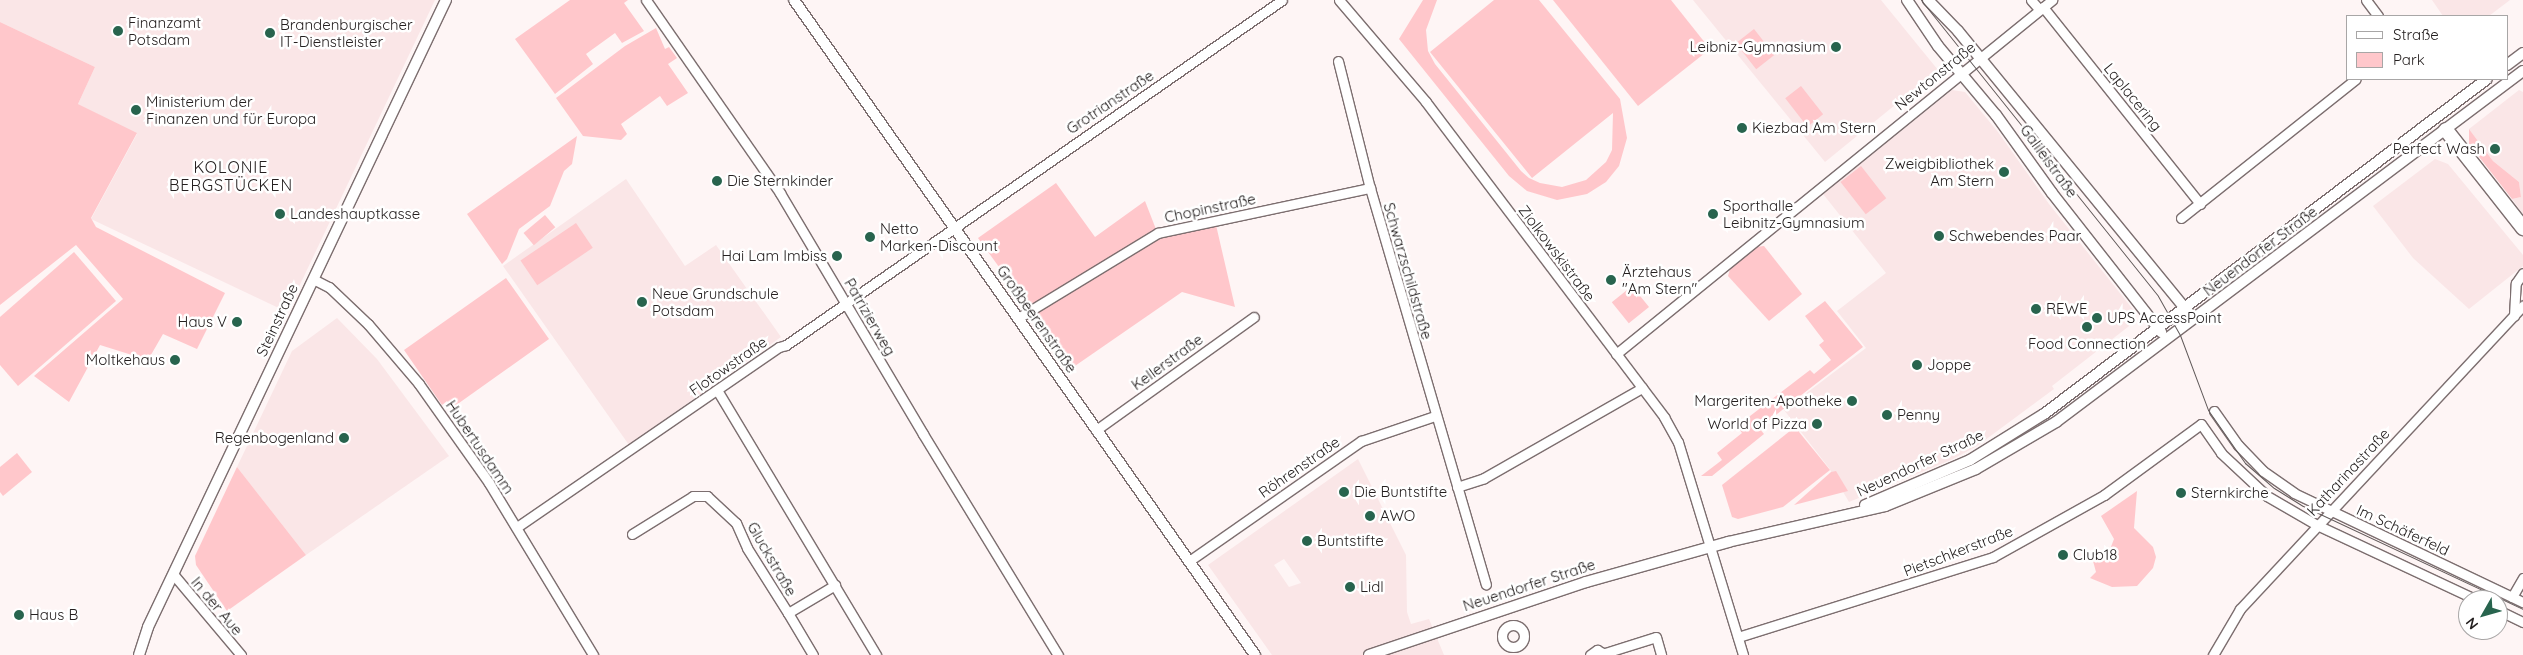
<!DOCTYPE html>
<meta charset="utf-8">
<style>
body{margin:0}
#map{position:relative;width:2523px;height:655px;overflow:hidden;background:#fef5f5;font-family:Quicksand,sans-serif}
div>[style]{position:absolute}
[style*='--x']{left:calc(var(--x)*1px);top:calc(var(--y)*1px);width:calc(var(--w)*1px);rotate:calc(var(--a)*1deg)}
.built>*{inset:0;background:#fae6e7}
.green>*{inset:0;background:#ffc7cb;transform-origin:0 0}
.roads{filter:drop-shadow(1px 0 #7c6e6f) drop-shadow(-1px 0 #7c6e6f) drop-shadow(0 1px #7c6e6f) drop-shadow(0 -1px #7c6e6f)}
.minor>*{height:9px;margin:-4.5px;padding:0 4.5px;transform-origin:4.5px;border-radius:4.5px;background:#fff}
.minor>.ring{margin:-4.5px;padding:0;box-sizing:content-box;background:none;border:9px solid #fff;border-radius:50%}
.tertiary>*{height:10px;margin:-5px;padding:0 5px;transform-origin:5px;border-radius:5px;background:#fff}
.trunk>*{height:14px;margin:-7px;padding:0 7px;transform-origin:7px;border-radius:7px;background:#fff}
.tram>*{height:1px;margin:-0.5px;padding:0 0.5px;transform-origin:0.5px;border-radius:0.5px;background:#615a5a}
.dots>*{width:14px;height:14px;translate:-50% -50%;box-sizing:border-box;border:2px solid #fff;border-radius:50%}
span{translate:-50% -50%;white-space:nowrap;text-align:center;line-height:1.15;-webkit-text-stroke:5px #fff;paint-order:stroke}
.poi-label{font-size:15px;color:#252020}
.left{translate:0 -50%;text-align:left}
.right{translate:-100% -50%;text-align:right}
.street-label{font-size:15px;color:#252020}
.neighbourhood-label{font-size:16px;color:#252020;letter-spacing:1px}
.legend{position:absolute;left:2346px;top:15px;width:162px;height:65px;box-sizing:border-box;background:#fff;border:1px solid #a8a6a6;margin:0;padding:6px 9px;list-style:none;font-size:15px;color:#252020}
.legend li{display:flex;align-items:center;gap:10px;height:25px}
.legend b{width:25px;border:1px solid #a8a6a6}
.north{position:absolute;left:2458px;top:590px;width:50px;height:50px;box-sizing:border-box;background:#fff;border:1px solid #a8a6a6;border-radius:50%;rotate:232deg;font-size:14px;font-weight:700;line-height:20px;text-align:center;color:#252020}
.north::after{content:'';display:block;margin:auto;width:18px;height:22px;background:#28644e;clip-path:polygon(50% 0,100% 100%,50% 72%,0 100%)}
</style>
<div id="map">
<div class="built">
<div style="clip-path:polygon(0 0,435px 0,287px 312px,91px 219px,137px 134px,78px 104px,95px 67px,0 22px)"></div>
<div style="clip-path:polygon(1693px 0,1881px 0,1938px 70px,1825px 162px)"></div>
<div style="clip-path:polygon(2432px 0,2510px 0,2489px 16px,2443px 16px)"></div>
<div style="clip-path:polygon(1952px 90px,1965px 92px,1998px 132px,2049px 204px,2135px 312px,2133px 323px,2052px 386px,2054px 389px,1977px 446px,1953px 459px,1849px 502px,1829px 468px,1784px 410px,1866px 348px,1837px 311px,1886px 273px,1823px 194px)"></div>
<div style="clip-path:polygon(2519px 90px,2523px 92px,2523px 214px,2512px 199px,2521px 197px,2519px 182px,2493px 161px,2469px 129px)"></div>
<div style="clip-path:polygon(2435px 159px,2448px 164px,2523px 255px,2523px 266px,2469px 309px,2413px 258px,2373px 206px)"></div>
<div style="clip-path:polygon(626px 179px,685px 266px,716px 245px,781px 337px,629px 445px,503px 266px)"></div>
<div style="clip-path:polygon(337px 318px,377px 359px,449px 456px,306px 555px,237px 467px,292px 351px)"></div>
<div style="clip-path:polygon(evenodd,1358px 459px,1406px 555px,1407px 612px,1411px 624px,1429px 619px,1444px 655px,1272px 655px,1208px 565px,1358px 459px,1284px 559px,1301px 583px,1289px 587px,1274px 565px,1284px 559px)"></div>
</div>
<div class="green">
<div style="clip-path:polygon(570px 0,628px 0,624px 3px,644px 31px,622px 43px,615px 33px,586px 54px,593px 64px,555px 94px,515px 39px)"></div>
<div style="clip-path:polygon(1423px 0,1437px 0,1426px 30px,1428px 51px,1435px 64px,1521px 171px,1529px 178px,1540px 183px,1562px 187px,1586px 180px,1606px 162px,1612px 150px,1613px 113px,1532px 178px,1430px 52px,1494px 0,1539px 0,1620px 99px,1627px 138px,1619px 166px,1606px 182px,1587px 194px,1557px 200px,1527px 191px,1509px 176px,1399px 39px)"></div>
<div style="clip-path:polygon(1553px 0,1671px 0,1710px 49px,1638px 106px)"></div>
<div style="clip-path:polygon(0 22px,95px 67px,78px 104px,137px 133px,91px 218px,96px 227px,225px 293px,197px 349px,163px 334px,148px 360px,100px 345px,69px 402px,34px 376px,123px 299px,76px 245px,0 305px)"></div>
<div style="clip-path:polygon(656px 28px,665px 49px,669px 47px,677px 58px,668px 64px,688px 93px,667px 106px,660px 96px,621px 124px,627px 134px,621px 140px,583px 136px,556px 98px,625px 46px)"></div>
<div style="left:1754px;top:29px;width:33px;height:23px;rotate:52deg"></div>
<div style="left:1801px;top:86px;width:36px;height:20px;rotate:52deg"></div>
<div style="clip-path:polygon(2469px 129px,2493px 161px,2519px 182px,2521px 197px,2512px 199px,2469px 144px)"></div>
<div style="clip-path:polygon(577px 136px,572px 164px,564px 171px,550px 206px,519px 229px,507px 259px,502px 264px,467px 214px)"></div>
<div style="left:1861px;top:166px;width:41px;height:26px;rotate:52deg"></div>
<div style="clip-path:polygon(1056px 183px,1095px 237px,1145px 201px,1159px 237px,1216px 225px,1235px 307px,1182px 292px,1072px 368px,978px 238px)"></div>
<div style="left:545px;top:215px;width:16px;height:28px;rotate:50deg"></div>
<div style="left:576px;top:223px;width:30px;height:67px;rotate:56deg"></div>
<div style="clip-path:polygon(1764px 246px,1802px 294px,1769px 321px,1728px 276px,1730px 269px,1756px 247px)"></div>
<div style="clip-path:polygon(74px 252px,116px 301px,18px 386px,0 365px,0 317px)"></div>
<div style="clip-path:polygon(506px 278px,549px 339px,452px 408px,447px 401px,442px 405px,404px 350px)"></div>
<div style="left:1632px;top:286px;width:27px;height:26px;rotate:51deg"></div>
<div style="clip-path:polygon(1825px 301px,1863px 347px,1759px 428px,1764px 434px,1712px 476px,1701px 476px,1722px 460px,1717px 453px,1742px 433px,1737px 426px,1810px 370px,1814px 374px,1831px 360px,1819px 345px,1824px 341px,1805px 316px)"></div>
<div style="clip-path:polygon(1795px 427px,1830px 470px,1783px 507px,1738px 519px,1732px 517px,1722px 485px)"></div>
<div style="clip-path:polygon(17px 453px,32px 472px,3px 496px,0 492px,0 467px)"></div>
<div style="clip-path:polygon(237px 467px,306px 555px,227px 611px,196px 565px,195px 556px)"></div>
<div style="clip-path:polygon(1836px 471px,1848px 491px,1794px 505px,1831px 472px)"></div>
<div style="clip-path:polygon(2137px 491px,2134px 528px,2153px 547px,2156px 557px,2153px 568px,2137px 586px,2112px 587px,2090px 578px,2096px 572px,2093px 561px,2107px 557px,2114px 539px,2101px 516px)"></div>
</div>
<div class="roads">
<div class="minor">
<div style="--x:646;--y:0;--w:235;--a:55.2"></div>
<div style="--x:780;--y:193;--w:280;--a:59.3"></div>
<div style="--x:923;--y:434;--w:259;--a:58.6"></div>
<div style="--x:1339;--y:0;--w:134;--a:49.5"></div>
<div style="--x:1426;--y:102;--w:395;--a:52.9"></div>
<div style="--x:1664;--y:417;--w:29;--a:61"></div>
<div style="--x:1678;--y:442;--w:223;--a:73"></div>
<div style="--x:2031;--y:0;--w:13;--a:48"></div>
<div style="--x:2366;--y:0;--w:20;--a:53"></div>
<div style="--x:2043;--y:7;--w:252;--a:51.4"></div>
<div style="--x:1338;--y:61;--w:131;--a:75.9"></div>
<div style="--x:1370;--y:188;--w:413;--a:73.7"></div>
<div style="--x:2181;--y:218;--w:223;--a:-38.5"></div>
<div style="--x:313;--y:279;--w:18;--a:27"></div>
<div style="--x:329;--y:287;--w:54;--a:43.5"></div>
<div style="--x:368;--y:324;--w:79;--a:49.6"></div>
<div style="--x:419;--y:384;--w:121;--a:54.7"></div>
<div style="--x:489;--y:483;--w:201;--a:58.8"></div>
<div style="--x:2514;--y:316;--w:33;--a:-87"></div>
<div style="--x:2516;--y:283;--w:12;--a:-55"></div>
<div style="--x:1018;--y:318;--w:164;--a:-31.3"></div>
<div style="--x:1158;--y:233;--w:217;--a:-12"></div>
<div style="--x:1616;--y:354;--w:562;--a:-39.07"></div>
<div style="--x:717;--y:390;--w:309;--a:59"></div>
<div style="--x:2214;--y:411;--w:42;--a:54.8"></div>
<div style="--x:2238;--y:445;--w:36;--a:46"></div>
<div style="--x:2263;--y:471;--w:38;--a:35"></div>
<div style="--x:2294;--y:493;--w:254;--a:25.5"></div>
<div style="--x:1096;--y:430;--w:194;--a:-35.6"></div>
<div style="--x:1457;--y:487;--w:28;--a:-18"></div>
<div style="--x:1484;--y:478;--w:182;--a:-29.7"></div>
<div style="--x:517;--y:527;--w:318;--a:-34.5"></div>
<div style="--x:779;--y:347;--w:7;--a:-16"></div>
<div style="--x:786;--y:345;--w:604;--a:-34.82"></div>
<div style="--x:632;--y:534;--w:72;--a:-31.9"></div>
<div style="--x:693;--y:496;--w:14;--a:0"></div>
<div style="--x:707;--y:496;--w:40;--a:43"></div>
<div style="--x:736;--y:523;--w:27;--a:66"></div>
<div style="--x:747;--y:548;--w:77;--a:57.8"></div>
<div style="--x:1189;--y:561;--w:210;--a:-34.9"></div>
<div style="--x:1361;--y:441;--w:78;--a:-18.7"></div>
<div style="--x:173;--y:574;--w:106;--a:50"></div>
<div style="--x:2512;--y:597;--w:22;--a:-60"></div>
<div style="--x:2498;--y:610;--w:28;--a:26"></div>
<div class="ring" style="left:1502px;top:625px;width:13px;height:13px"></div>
<div style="--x:1738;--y:637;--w:267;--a:-17.4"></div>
<div style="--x:1993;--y:557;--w:127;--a:-29.2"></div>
<div style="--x:2104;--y:495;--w:120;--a:-36.2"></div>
<div style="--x:2201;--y:424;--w:35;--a:55"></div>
<div style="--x:2221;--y:453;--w:63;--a:43.1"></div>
<div style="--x:2267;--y:496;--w:58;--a:30.1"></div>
<div style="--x:2317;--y:525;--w:177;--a:25.1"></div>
<div style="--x:1605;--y:653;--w:53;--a:-17.4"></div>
<div style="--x:1656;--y:637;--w:19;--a:74"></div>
<div style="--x:813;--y:655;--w:49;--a:-120.8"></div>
<div style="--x:788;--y:613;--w:55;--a:-30.8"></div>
<div style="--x:1590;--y:655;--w:9;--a:-36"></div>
<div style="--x:1597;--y:650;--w:11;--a:27"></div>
<div style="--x:2213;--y:655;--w:53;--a:-59.6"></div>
<div style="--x:2240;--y:609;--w:415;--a:-47"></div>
</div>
<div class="tertiary">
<div style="--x:794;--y:0;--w:801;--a:54.86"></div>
<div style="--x:1907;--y:0;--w:55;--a:56"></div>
<div style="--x:1938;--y:46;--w:90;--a:50"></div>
<div style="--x:1996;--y:115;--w:96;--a:54.3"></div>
<div style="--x:2052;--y:193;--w:177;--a:51.9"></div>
<div style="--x:1928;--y:0;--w:43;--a:45.9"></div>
<div style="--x:1958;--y:31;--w:363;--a:50.7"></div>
<div style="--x:2507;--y:65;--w:20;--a:-37"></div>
<div style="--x:1865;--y:505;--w:114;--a:-23.2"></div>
<div style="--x:1970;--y:460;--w:87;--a:-31.9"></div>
<div style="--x:2044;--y:414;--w:555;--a:-37.1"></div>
<div style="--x:139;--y:655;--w:29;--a:-72"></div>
<div style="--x:148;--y:627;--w:694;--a:-64.58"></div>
<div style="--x:1369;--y:655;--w:229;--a:-18.6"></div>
<div style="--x:1586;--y:582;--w:148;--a:-15.7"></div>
<div style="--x:1728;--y:542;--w:161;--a:-12.9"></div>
<div style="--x:1885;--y:506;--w:98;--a:-22.1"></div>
<div style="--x:1976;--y:469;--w:93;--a:-30.4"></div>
<div style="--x:2056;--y:422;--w:584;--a:-36.93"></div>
</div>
<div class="trunk">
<div style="--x:2446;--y:130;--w:125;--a:51.8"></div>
</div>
</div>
<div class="tram">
<div style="--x:1921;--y:0;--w:379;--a:51.3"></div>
<div style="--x:2158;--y:296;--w:45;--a:60.6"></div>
<div style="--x:2180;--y:335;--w:80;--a:69.5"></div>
<div style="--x:2208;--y:410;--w:65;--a:55.1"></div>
<div style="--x:2245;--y:463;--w:38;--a:41"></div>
<div style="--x:2274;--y:488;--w:34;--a:32"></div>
<div style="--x:2303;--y:506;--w:243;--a:25.1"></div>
</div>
<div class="dots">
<div style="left:118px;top:31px;background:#28644e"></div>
<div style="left:270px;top:33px;background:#28644e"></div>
<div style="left:1836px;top:47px;background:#28644e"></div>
<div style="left:136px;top:110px;background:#28644e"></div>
<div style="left:1742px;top:128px;background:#28644e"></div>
<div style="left:2495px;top:149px;background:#28644e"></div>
<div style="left:2004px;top:172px;background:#28644e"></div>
<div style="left:717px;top:181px;background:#28644e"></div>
<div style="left:280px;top:214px;background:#28644e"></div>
<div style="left:1713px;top:214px;background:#28644e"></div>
<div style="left:1939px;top:236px;background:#28644e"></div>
<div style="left:870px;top:237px;background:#28644e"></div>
<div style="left:837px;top:256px;background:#28644e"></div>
<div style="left:1611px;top:280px;background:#28644e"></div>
<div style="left:642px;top:302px;background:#28644e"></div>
<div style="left:2036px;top:309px;background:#28644e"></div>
<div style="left:2097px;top:318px;background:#28644e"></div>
<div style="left:237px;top:322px;background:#28644e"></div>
<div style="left:2087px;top:327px;background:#28644e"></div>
<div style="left:175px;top:360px;background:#28644e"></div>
<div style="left:1917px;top:365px;background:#28644e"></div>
<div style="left:1852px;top:401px;background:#28644e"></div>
<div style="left:1887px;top:415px;background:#28644e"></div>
<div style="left:1817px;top:424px;background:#28644e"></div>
<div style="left:344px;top:438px;background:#28644e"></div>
<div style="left:1344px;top:492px;background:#28644e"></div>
<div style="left:2181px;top:493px;background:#28644e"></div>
<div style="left:1370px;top:516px;background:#28644e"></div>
<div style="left:1307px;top:541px;background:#28644e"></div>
<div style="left:2063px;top:555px;background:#28644e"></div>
<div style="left:1350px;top:587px;background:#28644e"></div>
<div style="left:19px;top:615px;background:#28644e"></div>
</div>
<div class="poi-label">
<span class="left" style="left:128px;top:31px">Finanzamt<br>Potsdam</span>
<span class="left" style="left:280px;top:33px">Brandenburgischer<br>IT-Dienstleister</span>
<span class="right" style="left:1826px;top:47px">Leibniz-Gymnasium</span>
<span class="left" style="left:146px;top:110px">Ministerium der<br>Finanzen und für Europa</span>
<span class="left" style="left:1752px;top:128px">Kiezbad Am Stern</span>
<span class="right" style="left:2485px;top:149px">Perfect Wash</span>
<span class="right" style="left:1994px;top:172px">Zweigbibliothek<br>Am Stern</span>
<span class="left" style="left:727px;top:181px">Die Sternkinder</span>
<span class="left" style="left:1723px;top:214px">Sporthalle<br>Leibnitz-Gymnasium</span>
<span class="left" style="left:290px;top:214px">Landeshauptkasse</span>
<span class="left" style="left:880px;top:237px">Netto<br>Marken-Discount</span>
<span class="left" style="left:1949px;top:236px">Schwebendes Paar</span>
<span class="right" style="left:827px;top:256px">Hai Lam Imbiss</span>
<span class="left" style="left:1622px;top:280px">Ärztehaus<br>"Am Stern"</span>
<span class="left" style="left:652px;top:302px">Neue Grundschule<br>Potsdam</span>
<span class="left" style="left:2046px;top:309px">REWE</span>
<span class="left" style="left:2107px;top:318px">UPS AccessPoint</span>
<span class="right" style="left:227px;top:322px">Haus V</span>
<span style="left:2087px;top:344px">Food Connection</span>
<span class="right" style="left:165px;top:360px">Moltkehaus</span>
<span class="left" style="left:1927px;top:365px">Joppe</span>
<span class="right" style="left:1842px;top:401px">Margeriten-Apotheke</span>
<span class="left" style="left:1897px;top:415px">Penny</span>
<span class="right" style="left:1807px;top:424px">World of Pizza</span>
<span class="right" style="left:334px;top:438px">Regenbogenland</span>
<span class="left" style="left:1354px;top:492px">Die Buntstifte</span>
<span class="left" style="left:2191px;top:493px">Sternkirche</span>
<span class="left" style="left:1380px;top:516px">AWO</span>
<span class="left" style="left:1317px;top:541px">Buntstifte</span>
<span class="left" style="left:2073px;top:555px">Club18</span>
<span class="left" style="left:1360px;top:587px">Lidl</span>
<span class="left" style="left:29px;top:615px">Haus B</span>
</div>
<div class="street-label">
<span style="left:1935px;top:76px;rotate:-39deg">Newtonstraße</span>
<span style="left:2133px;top:97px;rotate:51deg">Laplacering</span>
<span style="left:1110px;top:102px;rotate:-34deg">Grotrianstraße</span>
<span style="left:2049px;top:161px;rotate:54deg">Galileistraße</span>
<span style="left:1210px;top:208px;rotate:-12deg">Chopinstraße</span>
<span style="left:2260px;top:251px;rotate:-37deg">Neuendorfer Straße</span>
<span style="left:1557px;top:253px;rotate:53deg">Ziolkowskistraße</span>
<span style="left:1408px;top:271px;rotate:74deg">Schwarzschildstraße</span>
<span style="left:870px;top:317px;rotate:60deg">Patrizierweg</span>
<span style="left:1037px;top:319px;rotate:55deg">Großbeerenstraße</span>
<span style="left:277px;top:320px;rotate:-65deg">Steinstraße</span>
<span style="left:1167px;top:362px;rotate:-36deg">Kellerstraße</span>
<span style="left:728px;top:366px;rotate:-35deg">Flotowstraße</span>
<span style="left:480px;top:447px;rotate:56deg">Hubertusdamm</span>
<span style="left:1920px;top:463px;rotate:-25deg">Neuendorfer Straße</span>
<span style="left:1299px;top:467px;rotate:-35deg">Röhrenstraße</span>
<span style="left:2348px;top:472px;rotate:-47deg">Katharinastraße</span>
<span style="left:2403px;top:530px;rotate:25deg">Im Schäferfeld</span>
<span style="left:1958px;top:551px;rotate:-21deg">Pietschkerstraße</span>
<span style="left:772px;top:559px;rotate:60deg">Gluckstraße</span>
<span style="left:1529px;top:585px;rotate:-18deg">Neuendorfer Straße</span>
<span style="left:217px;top:606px;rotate:50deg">In der Aue</span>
</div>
<div class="neighbourhood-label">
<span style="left:231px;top:176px">KOLONIE<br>BERGSTÜCKEN</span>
</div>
<ul class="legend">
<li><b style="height:6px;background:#fff"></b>Straße</li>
<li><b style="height:14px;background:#ffc7cb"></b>Park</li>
</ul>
<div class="north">N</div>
</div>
